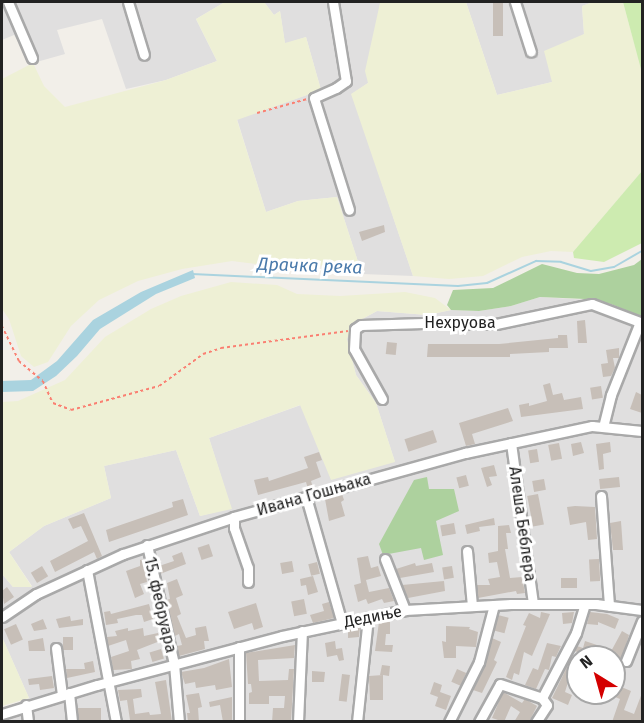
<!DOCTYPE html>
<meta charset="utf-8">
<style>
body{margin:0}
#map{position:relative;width:644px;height:723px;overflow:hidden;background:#f2efe9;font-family:"Fira Sans",sans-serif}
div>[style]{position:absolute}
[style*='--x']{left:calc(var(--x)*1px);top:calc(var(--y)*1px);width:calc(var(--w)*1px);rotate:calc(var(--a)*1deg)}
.residential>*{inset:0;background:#e0dfdf}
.farmland>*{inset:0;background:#eef0d5}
.grass>*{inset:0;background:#cdebb0}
.forest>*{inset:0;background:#add19e}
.water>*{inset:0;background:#aad3df}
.stream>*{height:2px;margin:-1px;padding:0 1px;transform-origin:1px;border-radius:1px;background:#aad3df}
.building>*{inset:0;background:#c7bfb8;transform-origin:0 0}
.path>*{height:1.5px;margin-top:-0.75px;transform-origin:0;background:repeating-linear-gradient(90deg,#fa8072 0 3px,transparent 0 6px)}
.roads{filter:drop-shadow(2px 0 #a9a9a9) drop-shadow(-2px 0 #a9a9a9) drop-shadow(0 2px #a9a9a9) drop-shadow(0 -2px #a9a9a9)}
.minor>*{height:9px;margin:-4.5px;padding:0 4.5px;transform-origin:4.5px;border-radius:4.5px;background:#fff}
span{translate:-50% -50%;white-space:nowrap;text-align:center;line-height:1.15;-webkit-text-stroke:6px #fff;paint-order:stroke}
.street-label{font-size:16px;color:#222}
.water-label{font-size:18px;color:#4a7aab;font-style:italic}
.frame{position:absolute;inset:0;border:3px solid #222;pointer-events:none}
.north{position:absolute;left:566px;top:645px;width:60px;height:60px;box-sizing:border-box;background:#fff;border:2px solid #a7a7a7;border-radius:50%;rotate:323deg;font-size:16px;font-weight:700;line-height:24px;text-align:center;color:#222}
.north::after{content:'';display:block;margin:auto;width:21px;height:27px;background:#d40000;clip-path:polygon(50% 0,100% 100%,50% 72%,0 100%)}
</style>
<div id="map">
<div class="residential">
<div style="clip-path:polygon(2px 2px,225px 2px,196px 19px,217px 61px,166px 80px,126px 89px,102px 19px,57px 30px,65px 54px,33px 63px,14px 35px,2px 40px)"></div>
<div style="clip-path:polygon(264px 2px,391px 2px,380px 4px,368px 83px,352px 94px,413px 276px,362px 274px,337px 197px,298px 201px,266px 212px,237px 119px,321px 90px,306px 37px,285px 44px,280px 11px,274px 15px)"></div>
<div style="clip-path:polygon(466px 2px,593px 2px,582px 6px,584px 34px,552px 82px,497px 95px)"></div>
<div style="clip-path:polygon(evenodd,540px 297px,590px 300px,611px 304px,642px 317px,642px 721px,2px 722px,2px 713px,29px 698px,2px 637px,2px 574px,13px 587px,32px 586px,9px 552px,44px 526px,111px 498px,104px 466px,176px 450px,200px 516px,231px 508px,209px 438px,301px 405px,395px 462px,376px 403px,356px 375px,346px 339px,353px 324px,377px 311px,428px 315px,451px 310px,479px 311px,511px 306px,540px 297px,578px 657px,614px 657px,614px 693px,578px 693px,578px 657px)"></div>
</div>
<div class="farmland">
<div style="clip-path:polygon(225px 2px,264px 2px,274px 15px,280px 11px,285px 43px,306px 37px,321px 90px,237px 120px,266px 212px,298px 201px,337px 197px,362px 274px,319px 265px,280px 267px,232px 261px,182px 269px,138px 281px,99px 300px,71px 326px,48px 362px,34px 367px,21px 356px,9px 319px,2px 309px,2px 79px,33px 63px,44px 86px,65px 107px,166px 80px,217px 61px,196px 19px)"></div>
<div style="clip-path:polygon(391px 2px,466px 2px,497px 95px,552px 82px,544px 51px,584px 34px,582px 6px,593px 2px,623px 2px,642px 73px,642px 171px,573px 252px,551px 251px,522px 257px,483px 276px,449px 279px,413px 276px,351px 94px,368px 83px,365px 71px,380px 3px)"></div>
<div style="clip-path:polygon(231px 282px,277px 285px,297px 294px,340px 296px,405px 292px,435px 298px,451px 310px,427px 315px,377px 311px,353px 324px,347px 339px,356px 375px,376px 403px,395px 462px,331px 480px,300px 405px,209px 438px,232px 509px,200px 516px,176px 450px,104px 466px,111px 498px,44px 526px,9px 552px,32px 587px,13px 587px,2px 574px,2px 402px,18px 401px,65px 380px,105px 337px,151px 309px,181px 296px)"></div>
<div style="clip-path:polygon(2px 637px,29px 698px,2px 706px)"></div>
</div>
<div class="grass">
<div style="clip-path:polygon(623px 2px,642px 2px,642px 73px)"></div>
<div style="clip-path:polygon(642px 171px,642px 243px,604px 262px,574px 258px,573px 252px)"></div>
</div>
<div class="forest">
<div style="clip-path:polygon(642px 259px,642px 317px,611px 304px,585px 299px,540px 297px,511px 306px,479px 311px,451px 310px,447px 305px,453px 290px,493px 288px,542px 264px,577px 273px,599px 274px,634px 265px)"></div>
<div style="clip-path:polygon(427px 477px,429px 489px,454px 489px,459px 511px,436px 521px,443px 555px,424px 560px,421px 548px,383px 555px,379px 544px,414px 480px)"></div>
</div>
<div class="water">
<div style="clip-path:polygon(193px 270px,195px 278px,156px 294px,100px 329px,77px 356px,56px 376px,33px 391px,2px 392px,2px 381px,31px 380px,57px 361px,93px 320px,141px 292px)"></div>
</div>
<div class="stream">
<div style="--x:192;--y:274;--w:266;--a:2.6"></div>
<div style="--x:458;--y:286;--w:29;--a:-6"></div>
<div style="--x:487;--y:283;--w:54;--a:-24.2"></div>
<div style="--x:536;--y:261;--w:25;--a:2"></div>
<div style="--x:561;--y:262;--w:31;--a:17"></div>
<div style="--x:591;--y:271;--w:23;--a:-10"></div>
<div style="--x:614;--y:267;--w:32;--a:-30"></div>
</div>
<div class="building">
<div style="left:493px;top:2px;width:10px;height:34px"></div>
<div style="clip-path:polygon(384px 225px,385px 232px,362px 241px,359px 232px)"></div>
<div style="clip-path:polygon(585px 320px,587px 343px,578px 343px,577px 321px)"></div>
<div style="clip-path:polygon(558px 335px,567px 335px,568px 348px,549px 348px,549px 352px,510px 354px,510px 357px,427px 357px,428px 344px,499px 344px,558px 338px)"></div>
<div style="left:387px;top:342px;width:10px;height:12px;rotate:6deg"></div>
<div style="clip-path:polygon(619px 348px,619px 358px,613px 358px,615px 368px,611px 376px,603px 377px,601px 364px,608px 363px,606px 350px)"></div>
<div style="clip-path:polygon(550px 383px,553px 395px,562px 393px,564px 400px,581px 397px,583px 409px,521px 417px,519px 405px,529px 403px,529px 406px,547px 401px,543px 385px)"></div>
<div style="left:601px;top:386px;width:12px;height:11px;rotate:81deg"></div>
<div style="clip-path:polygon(636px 392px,642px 395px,642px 413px,630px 409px)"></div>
<div style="clip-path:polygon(508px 408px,513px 421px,472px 434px,475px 444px,466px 446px,459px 423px)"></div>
<div style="left:433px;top:430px;width:13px;height:30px;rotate:72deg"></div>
<div style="clip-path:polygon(581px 442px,584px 453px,573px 456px,571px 444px)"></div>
<div style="clip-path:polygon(610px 442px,611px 452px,603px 454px,604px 469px,599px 470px,596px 444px)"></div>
<div style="left:559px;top:443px;width:16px;height:11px;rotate:79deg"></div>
<div style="left:537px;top:449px;width:13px;height:9px;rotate:81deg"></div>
<div style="clip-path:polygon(319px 452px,322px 460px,316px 462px,321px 477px,311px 481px,313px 488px,308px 489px,306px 482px,258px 495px,254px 480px,268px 477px,269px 481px,308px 468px,304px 457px)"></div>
<div style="clip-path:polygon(494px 465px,497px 476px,489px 477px,492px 485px,487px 487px,481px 468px)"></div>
<div style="left:466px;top:475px;width:11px;height:10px;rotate:75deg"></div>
<div style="left:619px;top:477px;width:10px;height:20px;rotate:84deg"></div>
<div style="left:544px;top:479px;width:11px;height:12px;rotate:80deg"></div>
<div style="clip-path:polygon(342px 494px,344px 500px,341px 502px,345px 516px,329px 521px,325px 499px)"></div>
<div style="left:538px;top:494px;width:31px;height:11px;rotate:79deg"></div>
<div style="clip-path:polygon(183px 499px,188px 515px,109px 542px,106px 530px,173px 507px,172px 502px)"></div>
<div style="clip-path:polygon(575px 506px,595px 507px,597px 539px,588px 540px,586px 522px,570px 525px,567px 507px)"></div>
<div style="clip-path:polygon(84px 513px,102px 556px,97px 559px,94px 552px,55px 572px,50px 561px,88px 541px,81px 526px,73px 529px,68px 519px)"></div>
<div style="clip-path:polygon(494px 518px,495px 525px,479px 527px,480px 531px,467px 534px,465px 525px)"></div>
<div style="clip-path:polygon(621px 521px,623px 550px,613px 550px,610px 523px)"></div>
<div style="left:454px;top:523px;width:11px;height:14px;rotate:80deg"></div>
<div style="clip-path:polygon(509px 525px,511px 533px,506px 533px,508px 549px,505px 549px,510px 578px,522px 577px,525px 593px,517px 594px,516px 591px,478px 598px,477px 585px,490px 585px,488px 579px,500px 577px,497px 562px,489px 563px,488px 553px,498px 551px,498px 526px)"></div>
<div style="left:209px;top:544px;width:13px;height:12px;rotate:72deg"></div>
<div style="clip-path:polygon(182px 552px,186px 564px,160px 574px,159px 566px,174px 561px,172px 556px)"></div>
<div style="clip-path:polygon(368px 556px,371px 568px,378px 566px,381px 576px,366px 580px,369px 592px,389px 588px,394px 601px,384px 603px,382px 599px,368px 604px,366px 599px,358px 602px,354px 585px,361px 583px,357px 558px)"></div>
<div style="clip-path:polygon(143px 559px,147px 582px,140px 584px,144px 594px,135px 598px,126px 571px,140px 566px,140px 560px)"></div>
<div style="left:599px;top:559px;width:22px;height:10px;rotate:87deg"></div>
<div style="left:292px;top:561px;width:11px;height:12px;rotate:80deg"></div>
<div style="left:317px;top:562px;width:12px;height:9px;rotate:76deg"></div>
<div style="clip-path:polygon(415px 563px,416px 566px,432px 563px,434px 572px,400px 578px,396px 569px)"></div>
<div style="left:42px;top:566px;width:12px;height:13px;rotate:59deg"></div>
<div style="left:452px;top:566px;width:12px;height:10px;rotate:81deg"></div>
<div style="clip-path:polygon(313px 576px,318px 592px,308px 595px,306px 585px,301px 586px,300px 579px)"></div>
<div style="left:561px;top:578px;width:16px;height:10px"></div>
<div style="clip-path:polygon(177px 579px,183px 595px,176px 598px,181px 614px,177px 616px,186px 638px,196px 635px,195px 628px,206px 626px,209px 641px,204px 641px,205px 649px,179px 656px,177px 646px,182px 645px,179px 634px,175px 636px,166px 600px,170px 599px,167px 583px)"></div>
<div style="clip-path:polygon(444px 581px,445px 591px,408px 598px,402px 585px)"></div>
<div style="clip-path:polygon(7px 587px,14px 597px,4px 604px,2px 591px)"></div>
<div style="left:304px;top:599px;width:15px;height:13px;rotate:79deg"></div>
<div style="clip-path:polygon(329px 602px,334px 618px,313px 623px,310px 615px,324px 611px,322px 604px)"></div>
<div style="clip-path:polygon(256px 603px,263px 627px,254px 630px,252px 623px,234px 629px,228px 612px)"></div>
<div style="clip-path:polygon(149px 604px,153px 619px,144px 622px,142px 615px,136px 615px,117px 619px,118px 623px,106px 625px,104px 612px,110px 611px,111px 614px)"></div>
<div style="clip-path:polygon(541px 612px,550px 614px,532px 656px,524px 652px,519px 675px,514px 673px,512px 680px,506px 677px,526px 626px,523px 625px,529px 613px,540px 618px)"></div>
<div style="clip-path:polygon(574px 612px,572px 623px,563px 624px,562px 613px)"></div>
<div style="clip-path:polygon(590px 612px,607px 614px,619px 619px,615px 629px,598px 622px,598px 625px,587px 624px)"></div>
<div style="left:498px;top:615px;width:11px;height:16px;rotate:15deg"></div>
<div style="clip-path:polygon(70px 616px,71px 621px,83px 619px,83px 625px,59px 628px,56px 619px)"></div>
<div style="clip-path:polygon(43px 619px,47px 629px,34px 631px,31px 624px)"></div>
<div style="clip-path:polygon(379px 622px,390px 622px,390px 634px,386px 634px,385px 645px,393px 645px,392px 652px,375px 651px)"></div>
<div style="left:16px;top:624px;width:17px;height:13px;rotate:66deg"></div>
<div style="clip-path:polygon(446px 626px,470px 627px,469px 629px,478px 632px,476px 647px,456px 646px,456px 658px,444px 658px,442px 641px,446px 642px)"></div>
<div style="clip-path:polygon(360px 627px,359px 637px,348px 638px,348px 629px)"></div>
<div style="clip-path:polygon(128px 628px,128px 631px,143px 628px,144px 636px,158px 633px,160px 641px,137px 650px,140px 659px,131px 661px,132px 669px,113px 670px,111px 657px,129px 651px,126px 640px,108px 646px,107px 637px,117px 636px,115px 631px)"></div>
<div style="clip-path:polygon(622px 631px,629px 635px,620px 665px,614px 662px,614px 657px,608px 657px)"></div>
<div style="left:63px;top:637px;width:10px;height:13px"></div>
<div style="clip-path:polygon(43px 638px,45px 651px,29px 651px,28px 641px)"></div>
<div style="clip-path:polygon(492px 638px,501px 642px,494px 660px,497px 662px,482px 693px,473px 690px,485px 664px)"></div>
<div style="clip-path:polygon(335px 641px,336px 649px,342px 648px,344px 660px,339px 661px,337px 655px,327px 657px,325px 643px)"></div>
<div style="clip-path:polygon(585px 641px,600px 646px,597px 657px,574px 651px,577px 646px,583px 648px)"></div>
<div style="clip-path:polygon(547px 643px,561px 646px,560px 648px,556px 657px,552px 656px,549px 670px,545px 669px,536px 689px,525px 685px,533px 668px,538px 670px)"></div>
<div style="clip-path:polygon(295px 645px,294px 658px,258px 660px,259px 681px,288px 680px,289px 669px,294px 669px,291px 722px,272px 722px,273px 708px,284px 708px,285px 696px,269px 696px,269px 704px,249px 704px,249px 693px,252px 692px,251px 684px,248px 684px,246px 653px)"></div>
<div style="left:161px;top:649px;width:10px;height:12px;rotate:73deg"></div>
<div style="clip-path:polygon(229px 659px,232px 687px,216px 690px,215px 685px,196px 688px,195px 682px,185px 684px,181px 672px,204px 668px)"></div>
<div style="clip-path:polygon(93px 661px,95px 672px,67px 678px,66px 669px,85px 669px,84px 663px)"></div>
<div style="clip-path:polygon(382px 665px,390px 666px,389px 676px,383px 675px,383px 700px,370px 700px,369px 676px,383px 675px,380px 675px)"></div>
<div style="clip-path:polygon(567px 667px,578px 671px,575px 681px,569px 679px,565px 692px,572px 695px,568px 705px,552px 698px)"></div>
<div style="left:457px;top:669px;width:10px;height:14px;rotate:24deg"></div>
<div style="clip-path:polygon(312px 671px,325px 672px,324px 682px,312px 682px)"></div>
<div style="left:342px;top:674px;width:8px;height:27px;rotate:7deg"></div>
<div style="clip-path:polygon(52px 676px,54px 688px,40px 690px,39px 684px,29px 685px,28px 679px)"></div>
<div style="clip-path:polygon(166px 680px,172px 722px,130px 720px,127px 700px,120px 701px,118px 690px,141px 689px,142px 697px,133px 699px,135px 714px,149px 712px,150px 715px,161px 714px,155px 682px)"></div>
<div style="clip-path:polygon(434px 682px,442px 685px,440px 692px,451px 696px,446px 710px,435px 706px,438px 697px,430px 694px)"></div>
<div style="clip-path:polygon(619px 686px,631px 691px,624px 710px,634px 714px,642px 693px,642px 722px,612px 722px,620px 699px,615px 697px)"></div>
<div style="clip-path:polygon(503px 692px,522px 703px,525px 699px,537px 706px,529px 722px,514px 722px,520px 712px,511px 706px,504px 722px,492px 718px)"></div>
<div style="clip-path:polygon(199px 693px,202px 707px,198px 708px,199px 722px,188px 722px,187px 713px,190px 713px,186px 695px)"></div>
<div style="clip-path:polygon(232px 697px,232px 722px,223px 722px,220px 705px,210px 707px,209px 702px)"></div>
<div style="left:101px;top:708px;width:12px;height:23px;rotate:90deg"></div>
</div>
<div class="path">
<div style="--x:257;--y:113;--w:52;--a:-15.6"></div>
<div style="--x:2;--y:326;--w:39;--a:64"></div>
<div style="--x:19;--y:361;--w:31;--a:40"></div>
<div style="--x:43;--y:381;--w:24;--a:66"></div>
<div style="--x:53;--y:403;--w:19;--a:21"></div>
<div style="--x:71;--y:410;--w:91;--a:-15.3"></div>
<div style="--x:159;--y:386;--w:54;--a:-36"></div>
<div style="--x:203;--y:354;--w:19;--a:-18"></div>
<div style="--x:221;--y:348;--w:128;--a:-7.6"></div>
</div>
<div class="roads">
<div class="minor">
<div style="--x:8;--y:2;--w:61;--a:66.8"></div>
<div style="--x:128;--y:2;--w:55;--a:73.2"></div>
<div style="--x:333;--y:2;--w:80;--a:80.7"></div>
<div style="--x:346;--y:81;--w:12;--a:145"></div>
<div style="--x:336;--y:88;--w:24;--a:156"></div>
<div style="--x:314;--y:98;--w:117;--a:72.6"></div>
<div style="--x:515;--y:2;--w:52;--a:72.3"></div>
<div style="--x:382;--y:399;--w:57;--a:-119.2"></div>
<div style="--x:354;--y:349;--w:20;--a:-87"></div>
<div style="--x:355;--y:329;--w:7;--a:-34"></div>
<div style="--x:361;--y:325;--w:62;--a:-1.8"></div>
<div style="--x:423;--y:323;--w:73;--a:0.8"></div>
<div style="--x:496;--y:324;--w:98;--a:-11.8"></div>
<div style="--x:592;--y:304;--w:51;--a:20.6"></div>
<div style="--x:640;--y:322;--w:79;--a:111.7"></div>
<div style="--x:611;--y:395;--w:33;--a:104"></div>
<div style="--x:511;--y:443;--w:162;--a:82.2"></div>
<div style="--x:601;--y:496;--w:110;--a:85.8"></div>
<div style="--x:306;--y:497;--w:131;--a:74.1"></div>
<div style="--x:234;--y:517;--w:11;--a:90"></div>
<div style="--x:234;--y:528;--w:42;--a:70.7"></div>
<div style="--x:248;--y:568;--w:14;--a:90"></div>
<div style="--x:147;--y:545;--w:122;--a:77.2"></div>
<div style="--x:174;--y:664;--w:58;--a:85.1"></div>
<div style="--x:467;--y:551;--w:55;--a:84.8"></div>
<div style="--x:385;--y:559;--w:55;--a:68.6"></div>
<div style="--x:87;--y:570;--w:155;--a:79.2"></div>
<div style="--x:2;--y:617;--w:41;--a:-34.1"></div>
<div style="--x:36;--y:594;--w:96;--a:-24.7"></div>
<div style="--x:123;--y:554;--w:117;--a:-18.4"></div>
<div style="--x:234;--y:517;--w:240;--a:-15.5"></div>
<div style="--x:465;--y:453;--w:130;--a:-12"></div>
<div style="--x:592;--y:426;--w:50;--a:5.7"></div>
<div style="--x:56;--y:648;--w:47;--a:82.7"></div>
<div style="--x:626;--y:661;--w:43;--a:-68.2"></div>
<div style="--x:69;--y:693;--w:29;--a:84"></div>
<div style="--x:26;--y:705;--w:17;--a:83"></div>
<div style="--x:2;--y:714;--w:99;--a:-17"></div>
<div style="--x:97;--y:685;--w:191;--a:-14.8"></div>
<div style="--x:282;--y:636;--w:126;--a:-11.9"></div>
<div style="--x:405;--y:610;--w:106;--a:-3.2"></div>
<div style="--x:511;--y:604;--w:85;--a:0"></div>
<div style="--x:596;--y:604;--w:46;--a:7.4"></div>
<div style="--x:239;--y:722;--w:75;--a:-90"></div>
<div style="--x:298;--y:722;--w:91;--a:-87.5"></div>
<div style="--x:357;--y:722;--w:105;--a:-84"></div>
<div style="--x:449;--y:722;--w:67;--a:-63.4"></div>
<div style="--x:479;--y:662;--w:59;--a:-75.3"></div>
<div style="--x:479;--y:722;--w:43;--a:-61.1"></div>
<div style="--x:500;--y:684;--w:44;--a:18.4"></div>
<div style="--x:542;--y:698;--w:73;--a:-62.4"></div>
<div style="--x:576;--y:633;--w:30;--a:-73"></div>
<div style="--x:536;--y:722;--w:20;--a:-57"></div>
<div style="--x:547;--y:705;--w:9;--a:-126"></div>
</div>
</div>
<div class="street-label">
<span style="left:460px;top:323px">Нехруова</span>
<span style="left:314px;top:495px;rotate:-16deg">Ивана Гошњака</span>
<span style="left:522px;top:524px;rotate:82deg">Алеша Беблера</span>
<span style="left:160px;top:605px;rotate:77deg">15. фебруара</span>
<span style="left:373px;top:617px;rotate:-11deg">Дедиње</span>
</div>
<div class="water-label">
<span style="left:310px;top:266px;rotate:2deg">Драчка река</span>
</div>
<div class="frame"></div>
<div class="north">N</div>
</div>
